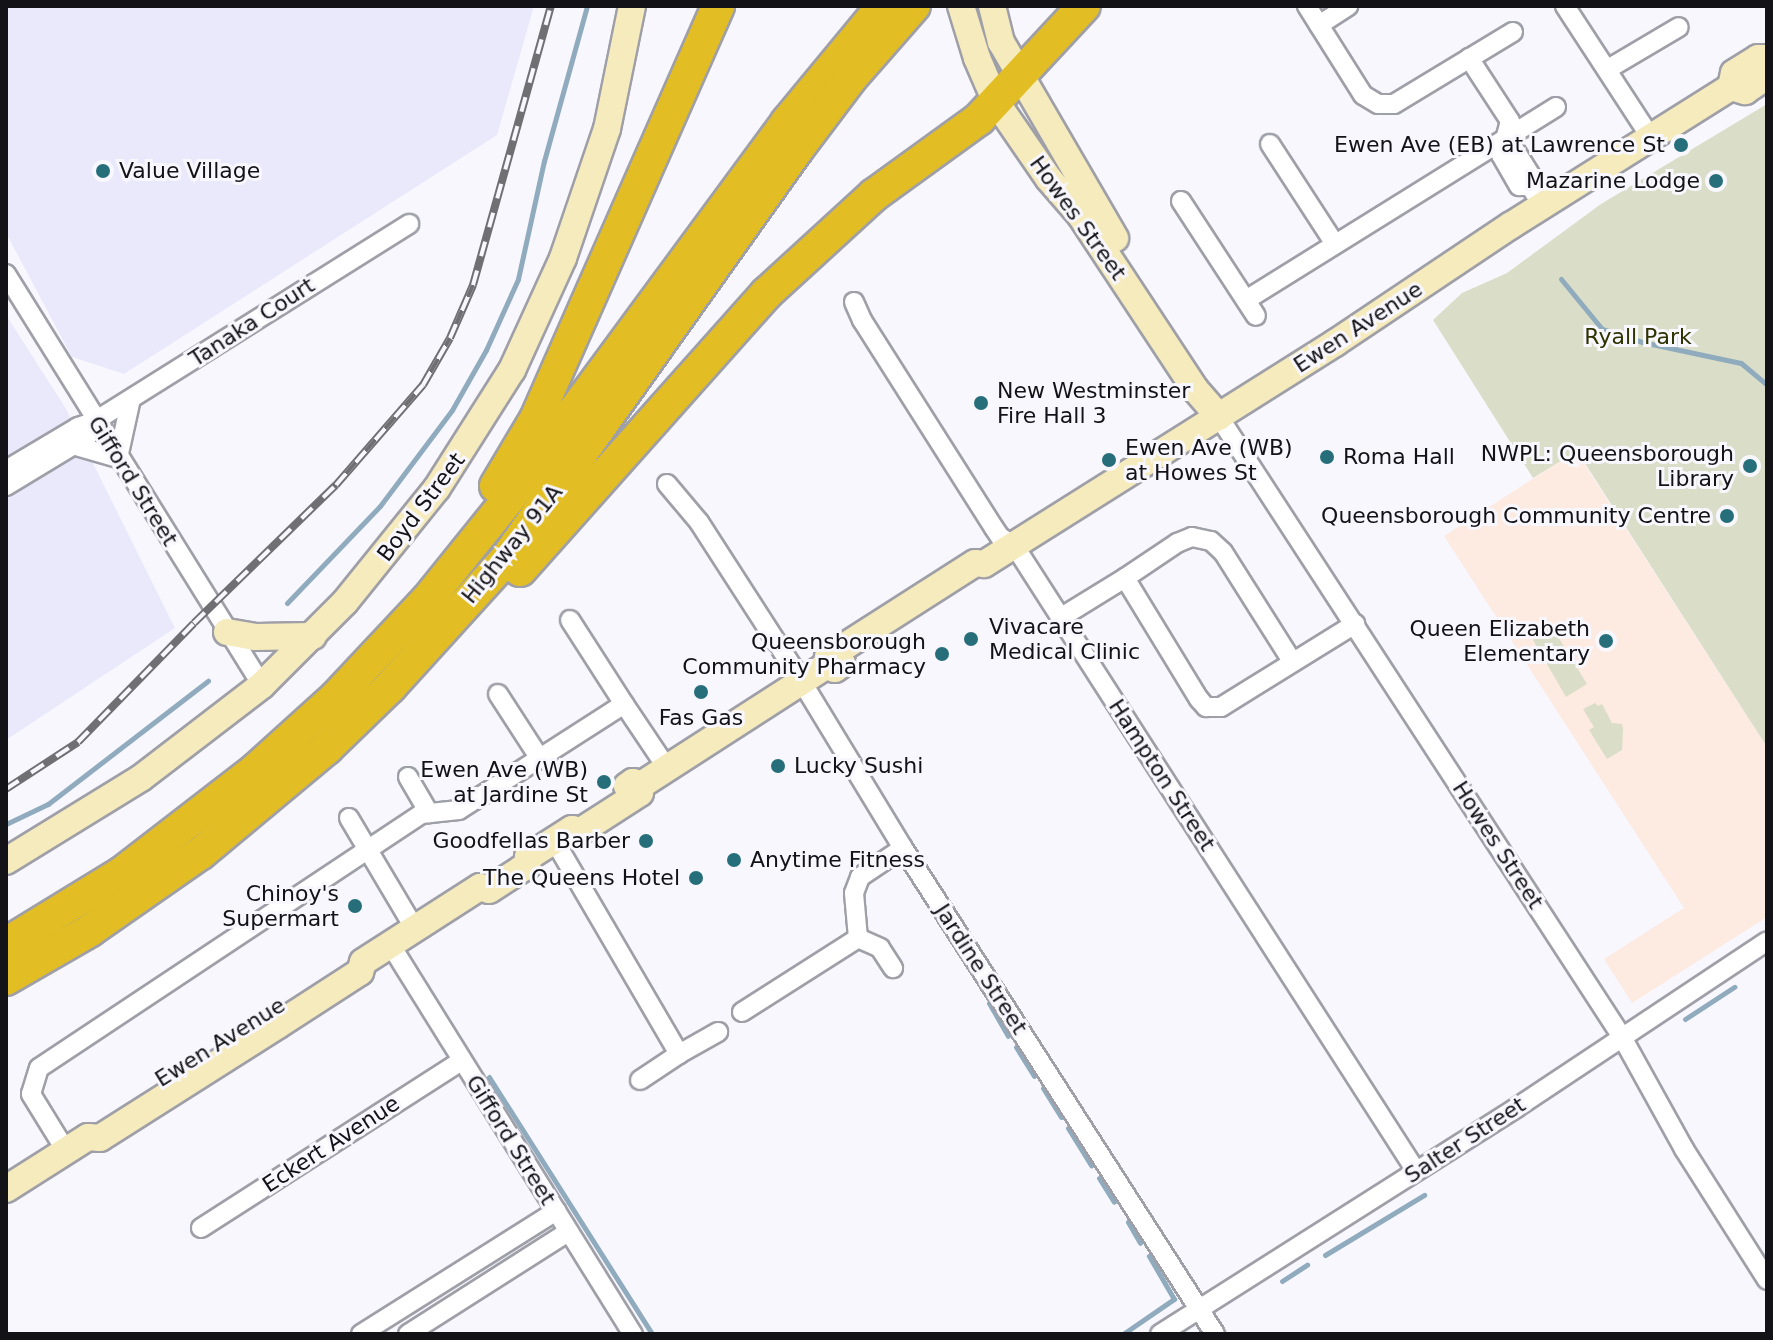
<!DOCTYPE html>
<style>
body{margin:0}
#map{position:relative;width:1773px;height:1340px;overflow:hidden;background:#f8f7fe;font-family:"DejaVu Sans",sans-serif}
div>[style]{position:absolute}
[style*='--x']{left:calc(var(--x)*1px);top:calc(var(--y)*1px);width:calc(var(--w)*1px);rotate:calc(var(--a)*1deg)}
.built>*{inset:0;background:#eae9fb}
.education>*{inset:0;background:#fdeae1}
.green>*{inset:0;background:#dadec8}
.stream>*{height:5px;margin:-2.5px;padding:0 2.5px;transform-origin:2.5px;border-radius:2.5px;background:#8fabbd}
.roads{filter:drop-shadow(2px 0 #9f9fa8) drop-shadow(-2px 0 #9f9fa8) drop-shadow(0 2px #9f9fa8) drop-shadow(0 -2px #9f9fa8)}
.street>*{height:18px;margin:-9px;padding:0 9px;transform-origin:9px;border-radius:9px;background:#fff}
.secondary>*{height:26px;margin:-13px;padding:0 13px;transform-origin:13px;border-radius:13px;background:#f6ebbd}
.highway>*{height:32px;margin:-16px;padding:0 16px;transform-origin:16px;border-radius:16px;background:#e2bd23}
.rail>*{height:8px;margin-top:-4px;transform-origin:0;background:repeating-linear-gradient(90deg,#f8f7fe 0 15px,#706f74 0 30px);box-sizing:border-box;border-block:2px solid #706f74}
.dots>*{width:22px;height:22px;translate:-50% -50%;box-sizing:border-box;border:4px solid #f8f7fe;border-radius:50%}
span{translate:-50% -50%;white-space:nowrap;text-align:center;line-height:1.15;-webkit-text-stroke:6px #f8f7fe;paint-order:stroke}
.poi-label{font-size:22px;color:#131216}
.right{translate:-100% -50%;text-align:right}
.left{translate:0 -50%;text-align:left}
.street-label{font-size:22px;color:#131216}
.park-label{font-size:22px;color:#2e3300}
.frame{position:absolute;inset:0;border:8px solid #131216;pointer-events:none}
</style>
<div id="map">
<div class="built">
<div style="clip-path:polygon(6px 6px,534px 6px,497px 135px,124px 374px,72px 357px,6px 233px)"></div>
<div style="clip-path:polygon(6px 315px,65px 407px,175px 628px,6px 740px)"></div>
</div>
<div class="education">
<div style="clip-path:polygon(1576px 451px,1767px 747px,1767px 917px,1632px 1003px,1604px 959px,1684px 908px,1444px 536px)"></div>
</div>
<div class="green">
<div style="clip-path:polygon(1767px 104px,1767px 747px,1577px 451px,1533px 478px,1433px 320px,1462px 293px,1507px 273px,1601px 204px)"></div>
<div style="clip-path:polygon(1545px 626px,1554px 630px,1587px 684px,1566px 697px,1533px 640px,1538px 628px)"></div>
<div style="clip-path:polygon(1595px 703px,1598px 706px,1602px 704px,1612px 723px,1622px 724px,1623px 729px,1622px 750px,1607px 759px,1589px 730px,1594px 727px,1583px 709px)"></div>
</div>
<div class="stream">
<div style="--x:1561;--y:279;--w:65;--a:50.6"></div>
<div style="--x:1602;--y:329;--w:42;--a:18"></div>
<div style="--x:1642;--y:342;--w:101;--a:12"></div>
<div style="--x:1741;--y:363;--w:34;--a:40"></div>
<div style="--x:287;--y:603;--w:134;--a:-46.2"></div>
<div style="--x:380;--y:506;--w:120;--a:-53.1"></div>
<div style="--x:452;--y:410;--w:69;--a:-60.5"></div>
<div style="--x:486;--y:350;--w:78;--a:-65.7"></div>
<div style="--x:518;--y:279;--w:121;--a:-77.6"></div>
<div style="--x:544;--y:161;--w:161;--a:-74.5"></div>
<div style="--x:6;--y:824;--w:47;--a:-25.5"></div>
<div style="--x:48;--y:804;--w:202;--a:-37.6"></div>
<div style="--x:989;--y:1003;--w:38;--a:60"></div>
<div style="--x:1685;--y:1019;--w:59;--a:-33.1"></div>
<div style="--x:1016;--y:1047;--w:34;--a:58"></div>
<div style="--x:489;--y:1077;--w:304;--a:57.6"></div>
<div style="--x:1043;--y:1088;--w:34;--a:58"></div>
<div style="--x:1068;--y:1128;--w:44;--a:58.1"></div>
<div style="--x:1099;--y:1178;--w:28;--a:58"></div>
<div style="--x:1128;--y:1222;--w:24;--a:60"></div>
<div style="--x:1325;--y:1255;--w:116;--a:-31.2"></div>
<div style="--x:1282;--y:1281;--w:30;--a:-33"></div>
<div style="--x:1123;--y:1334;--w:62;--a:-34.5"></div>
<div style="--x:1174;--y:1299;--w:50;--a:-120.2"></div>
</div>
<div class="roads">
<div class="street">
<div style="--x:1307;--y:6;--w:105;--a:57.8"></div>
<div style="--x:1363;--y:95;--w:17;--a:31"></div>
<div style="--x:1378;--y:104;--w:16;--a:0"></div>
<div style="--x:1394;--y:104;--w:139;--a:-31.2"></div>
<div style="--x:1565;--y:6;--w:158;--a:56.9"></div>
<div style="--x:1319;--y:25;--w:35;--a:-33"></div>
<div style="--x:1469;--y:58;--w:75;--a:56.9"></div>
<div style="--x:1510;--y:121;--w:35;--a:105"></div>
<div style="--x:1501;--y:155;--w:36;--a:60"></div>
<div style="--x:1519;--y:186;--w:11;--a:0"></div>
<div style="--x:1608;--y:69;--w:82;--a:-30.6"></div>
<div style="--x:1270;--y:144;--w:119;--a:57"></div>
<div style="--x:1502;--y:146;--w:11;--a:5"></div>
<div style="--x:1513;--y:147;--w:36;--a:58"></div>
<div style="--x:1532;--y:178;--w:8;--a:104"></div>
<div style="--x:1530;--y:186;--w:9;--a:58"></div>
<div style="--x:1181;--y:201;--w:137;--a:56.9"></div>
<div style="--x:6;--y:274;--w:484;--a:58.1"></div>
<div style="--x:1246;--y:300;--w:365;--a:-31.9"></div>
<div style="--x:854;--y:302;--w:20;--a:66"></div>
<div style="--x:862;--y:320;--w:246;--a:57.6"></div>
<div style="--x:994;--y:528;--w:11;--a:56"></div>
<div style="--x:1000;--y:537;--w:16;--a:30"></div>
<div style="--x:1014;--y:545;--w:744;--a:57.29"></div>
<div style="--x:1219;--y:417;--w:739;--a:56.98"></div>
<div style="--x:1622;--y:1037;--w:128;--a:61"></div>
<div style="--x:1684;--y:1149;--w:155;--a:57.6"></div>
<div style="--x:73;--y:445;--w:47;--a:16.1"></div>
<div style="--x:118;--y:458;--w:60;--a:-77.6"></div>
<div style="--x:6;--y:470;--w:84;--a:-30.8"></div>
<div style="--x:78;--y:427;--w:18;--a:-19"></div>
<div style="--x:95;--y:421;--w:371;--a:-32.1"></div>
<div style="--x:667;--y:484;--w:50;--a:49.9"></div>
<div style="--x:699;--y:522;--w:190;--a:57.2"></div>
<div style="--x:802;--y:682;--w:194;--a:58.7"></div>
<div style="--x:903;--y:848;--w:578;--a:57.3"></div>
<div style="--x:6;--y:486;--w:95;--a:-31.2"></div>
<div style="--x:87;--y:437;--w:18;--a:-63"></div>
<div style="--x:1125;--y:578;--w:63;--a:-33.9"></div>
<div style="--x:1177;--y:543;--w:16;--a:-22"></div>
<div style="--x:1192;--y:537;--w:19;--a:12"></div>
<div style="--x:1211;--y:541;--w:16;--a:43"></div>
<div style="--x:1223;--y:552;--w:129;--a:57.7"></div>
<div style="--x:1060;--y:618;--w:76;--a:-31.6"></div>
<div style="--x:1125;--y:578;--w:142;--a:58.6"></div>
<div style="--x:1199;--y:699;--w:11;--a:49"></div>
<div style="--x:1206;--y:707;--w:15;--a:0"></div>
<div style="--x:1221;--y:707;--w:158;--a:-31.8"></div>
<div style="--x:570;--y:620;--w:100;--a:57.3"></div>
<div style="--x:498;--y:694;--w:77;--a:57.1"></div>
<div style="--x:408;--y:777;--w:42;--a:59.7"></div>
<div style="--x:349;--y:818;--w:129;--a:59.3"></div>
<div style="--x:554;--y:840;--w:248;--a:59.7"></div>
<div style="--x:679;--y:1054;--w:45;--a:-29.4"></div>
<div style="--x:858;--y:938;--w:24;--a:24"></div>
<div style="--x:880;--y:948;--w:24;--a:57"></div>
<div style="--x:390;--y:944;--w:460;--a:58.1"></div>
<div style="--x:742;--y:1012;--w:138;--a:-32.5"></div>
<div style="--x:858;--y:938;--w:45;--a:-95.1"></div>
<div style="--x:854;--y:893;--w:17;--a:-69"></div>
<div style="--x:860;--y:877;--w:52;--a:-34"></div>
<div style="--x:640;--y:1080;--w:47;--a:-33.7"></div>
<div style="--x:66;--y:1151;--w:67;--a:-121.6"></div>
<div style="--x:31;--y:1094;--w:27;--a:-73"></div>
<div style="--x:39;--y:1068;--w:459;--a:-33.6"></div>
<div style="--x:421;--y:814;--w:38;--a:-6"></div>
<div style="--x:459;--y:810;--w:196;--a:-32.7"></div>
<div style="--x:624;--y:704;--w:77;--a:56.1"></div>
<div style="--x:201;--y:1228;--w:309;--a:-32.7"></div>
<div style="--x:361;--y:1334;--w:231;--a:-32.2"></div>
<div style="--x:408;--y:1334;--w:190;--a:-32.5"></div>
<div style="--x:1160;--y:1334;--w:422;--a:-32.4"></div>
<div style="--x:1516;--y:1108;--w:301;--a:-33.6"></div>
</div>
<div class="secondary">
<div style="--x:961;--y:6;--w:54;--a:72.9"></div>
<div style="--x:977;--y:58;--w:48;--a:66.6"></div>
<div style="--x:996;--y:102;--w:93;--a:55.5"></div>
<div style="--x:1049;--y:179;--w:49;--a:49.1"></div>
<div style="--x:1081;--y:216;--w:207;--a:56.6"></div>
<div style="--x:1195;--y:389;--w:37;--a:49"></div>
<div style="--x:992;--y:6;--w:37;--a:76"></div>
<div style="--x:1001;--y:42;--w:227;--a:59.8"></div>
<div style="--x:1731;--y:87;--w:15;--a:16"></div>
<div style="--x:1745;--y:91;--w:27;--a:-34"></div>
<div style="--x:227;--y:632;--w:28;--a:10"></div>
<div style="--x:255;--y:637;--w:58;--a:-1"></div>
<div style="--x:826;--y:666;--w:9;--a:-77"></div>
<div style="--x:828;--y:657;--w:174;--a:-32.6"></div>
<div style="--x:975;--y:563;--w:9;--a:6"></div>
<div style="--x:984;--y:564;--w:415;--a:-32.2"></div>
<div style="--x:1335;--y:343;--w:211;--a:-33.8"></div>
<div style="--x:1510;--y:226;--w:261;--a:-32.2"></div>
<div style="--x:1731;--y:87;--w:14;--a:-78"></div>
<div style="--x:1734;--y:73;--w:28;--a:-32"></div>
<div style="--x:1758;--y:58;--w:9;--a:0"></div>
<div style="--x:627;--y:786;--w:7;--a:-34"></div>
<div style="--x:633;--y:782;--w:9;--a:21"></div>
<div style="--x:641;--y:785;--w:220;--a:-32.8"></div>
<div style="--x:826;--y:666;--w:9;--a:18"></div>
<div style="--x:835;--y:669;--w:9;--a:-36"></div>
<div style="--x:6;--y:861;--w:158;--a:-31.6"></div>
<div style="--x:141;--y:778;--w:153;--a:-37.5"></div>
<div style="--x:262;--y:685;--w:117;--a:-45"></div>
<div style="--x:345;--y:602;--w:146;--a:-51.1"></div>
<div style="--x:437;--y:488;--w:140;--a:-57.6"></div>
<div style="--x:512;--y:370;--w:123;--a:-65.5"></div>
<div style="--x:563;--y:258;--w:136;--a:-71.2"></div>
<div style="--x:607;--y:129;--w:126;--a:-78.5"></div>
<div style="--x:6;--y:1189;--w:97;--a:-32.4"></div>
<div style="--x:88;--y:1137;--w:12;--a:5"></div>
<div style="--x:100;--y:1138;--w:211;--a:-32.4"></div>
<div style="--x:278;--y:1025;--w:98;--a:-32.9"></div>
<div style="--x:360;--y:972;--w:10;--a:-73"></div>
<div style="--x:363;--y:962;--w:139;--a:-32.7"></div>
<div style="--x:480;--y:887;--w:9;--a:18"></div>
<div style="--x:489;--y:890;--w:38;--a:-33"></div>
<div style="--x:521;--y:869;--w:7;--a:-27"></div>
<div style="--x:527;--y:866;--w:9;--a:-84"></div>
<div style="--x:528;--y:857;--w:52;--a:-32.5"></div>
<div style="--x:572;--y:829;--w:9;--a:13"></div>
<div style="--x:581;--y:831;--w:70;--a:-32.8"></div>
<div style="--x:640;--y:793;--w:8;--a:-83"></div>
</div>
<div class="highway">
<div style="--x:496;--y:486;--w:78;--a:-59.2"></div>
<div style="--x:536;--y:419;--w:451;--a:-66.2"></div>
<div style="--x:520;--y:570;--w:371;--a:-48.3"></div>
<div style="--x:767;--y:293;--w:145;--a:-42.5"></div>
<div style="--x:874;--y:195;--w:130;--a:-35.9"></div>
<div style="--x:979;--y:119;--w:154;--a:-47.1"></div>
<div style="--x:6;--y:944;--w:136;--a:-31.5"></div>
<div style="--x:122;--y:873;--w:167;--a:-37.7"></div>
<div style="--x:254;--y:771;--w:110;--a:-42.1"></div>
<div style="--x:336;--y:697;--w:134;--a:-46.8"></div>
<div style="--x:428;--y:599;--w:140;--a:-51.1"></div>
<div style="--x:516;--y:490;--w:457;--a:-53.6"></div>
<div style="--x:787;--y:122;--w:151;--a:-50.4"></div>
<div style="--x:6;--y:979;--w:96;--a:-30"></div>
<div style="--x:89;--y:931;--w:136;--a:-34.9"></div>
<div style="--x:201;--y:853;--w:164;--a:-39.8"></div>
<div style="--x:327;--y:748;--w:88;--a:-44.1"></div>
<div style="--x:390;--y:687;--w:173;--a:-47.8"></div>
<div style="--x:506;--y:559;--w:501;--a:-54.6"></div>
<div style="--x:796;--y:151;--w:90;--a:-53.1"></div>
<div style="--x:850;--y:79;--w:97;--a:-48.8"></div>
</div>
</div>
<div class="rail">
<div style="--x:6;--y:789;--w:86;--a:-33.1"></div>
<div style="--x:78;--y:742;--w:166;--a:-45.7"></div>
<div style="--x:194;--y:623;--w:198;--a:-44.2"></div>
<div style="--x:336;--y:485;--w:133;--a:-49"></div>
<div style="--x:423;--y:385;--w:54;--a:-60.1"></div>
<div style="--x:450;--y:338;--w:58;--a:-66.5"></div>
<div style="--x:473;--y:285;--w:290;--a:-74.4"></div>
</div>
<div class="dots">
<div style="left:1681px;top:145px;background:#266e7a"></div>
<div style="left:103px;top:171px;background:#266e7a"></div>
<div style="left:1716px;top:181px;background:#266e7a"></div>
<div style="left:981px;top:403px;background:#266e7a"></div>
<div style="left:1327px;top:457px;background:#266e7a"></div>
<div style="left:1109px;top:460px;background:#266e7a"></div>
<div style="left:1750px;top:466px;background:#266e7a"></div>
<div style="left:1727px;top:516px;background:#266e7a"></div>
<div style="left:971px;top:639px;background:#266e7a"></div>
<div style="left:1606px;top:641px;background:#266e7a"></div>
<div style="left:942px;top:654px;background:#266e7a"></div>
<div style="left:701px;top:692px;background:#266e7a"></div>
<div style="left:778px;top:766px;background:#266e7a"></div>
<div style="left:604px;top:782px;background:#266e7a"></div>
<div style="left:646px;top:841px;background:#266e7a"></div>
<div style="left:734px;top:860px;background:#266e7a"></div>
<div style="left:696px;top:878px;background:#266e7a"></div>
<div style="left:355px;top:906px;background:#266e7a"></div>
</div>
<div class="poi-label">
<span class="right" style="left:1665px;top:145px">Ewen Ave (EB) at Lawrence St</span>
<span class="left" style="left:119px;top:171px">Value Village</span>
<span class="right" style="left:1700px;top:181px">Mazarine Lodge</span>
<span class="left" style="left:997px;top:403px">New Westminster<br>Fire Hall 3</span>
<span class="left" style="left:1125px;top:460px">Ewen Ave (WB)<br>at Howes St</span>
<span class="right" style="left:1734px;top:466px">NWPL: Queensborough<br>Library</span>
<span class="left" style="left:1343px;top:457px">Roma Hall</span>
<span class="right" style="left:1711px;top:516px">Queensborough Community Centre</span>
<span class="left" style="left:989px;top:639px">Vivacare<br>Medical Clinic</span>
<span class="right" style="left:1590px;top:641px">Queen Elizabeth<br>Elementary</span>
<span class="right" style="left:926px;top:654px">Queensborough<br>Community Pharmacy</span>
<span style="left:701px;top:718px">Fas Gas</span>
<span class="left" style="left:794px;top:766px">Lucky Sushi</span>
<span class="right" style="left:588px;top:782px">Ewen Ave (WB)<br>at Jardine St</span>
<span class="right" style="left:630px;top:841px">Goodfellas Barber</span>
<span class="left" style="left:750px;top:860px">Anytime Fitness</span>
<span class="right" style="left:680px;top:878px">The Queens Hotel</span>
<span class="right" style="left:339px;top:906px">Chinoy's<br>Supermart</span>
</div>
<div class="street-label">
<span style="left:1078px;top:218px;rotate:54deg">Howes Street</span>
<span style="left:252px;top:322px;rotate:-33deg">Tanaka Court</span>
<span style="left:1358px;top:327px;rotate:-33deg">Ewen Avenue</span>
<span style="left:133px;top:481px;rotate:58deg">Gifford Street</span>
<span style="left:421px;top:507px;rotate:-53deg">Boyd Street</span>
<span style="left:512px;top:544px;rotate:-51deg">Highway 91A</span>
<span style="left:1162px;top:775px;rotate:57deg">Hampton Street</span>
<span style="left:1498px;top:845px;rotate:57deg">Howes Street</span>
<span style="left:981px;top:969px;rotate:57deg">Jardine Street</span>
<span style="left:220px;top:1042px;rotate:-32deg">Ewen Avenue</span>
<span style="left:511px;top:1140px;rotate:58deg">Gifford Street</span>
<span style="left:1465px;top:1140px;rotate:-33deg">Salter Street</span>
<span style="left:331px;top:1144px;rotate:-33deg">Eckert Avenue</span>
</div>
<div class="park-label">
<span style="left:1638px;top:337px">Ryall Park</span>
</div>
<div class="frame"></div>
</div>
